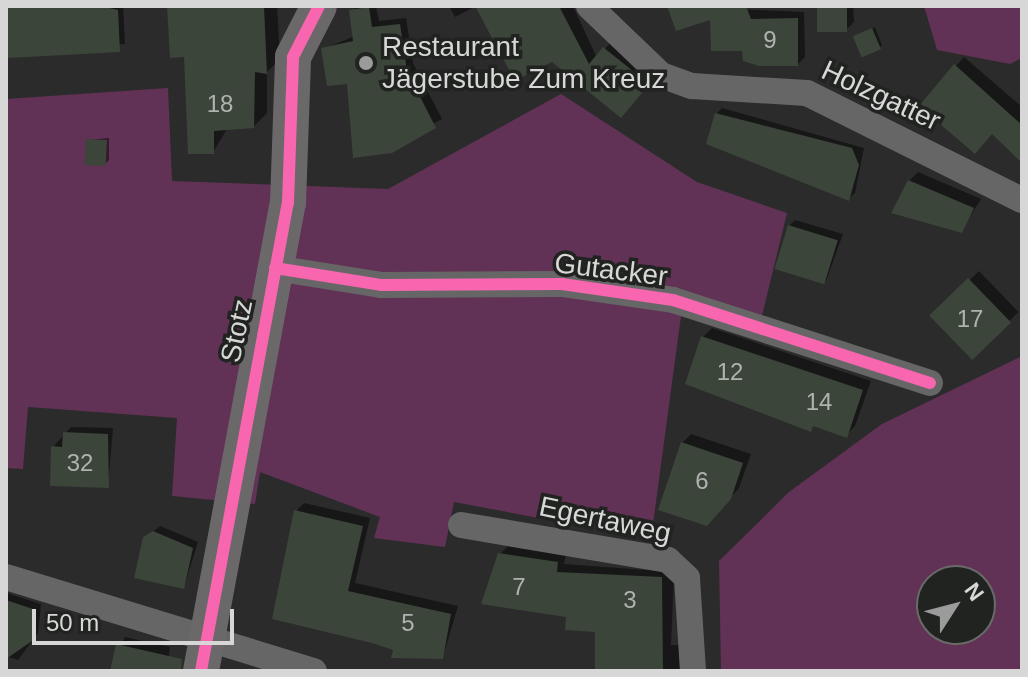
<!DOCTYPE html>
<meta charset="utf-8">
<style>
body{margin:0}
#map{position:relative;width:1028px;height:677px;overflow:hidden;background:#2b2b2b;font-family:Helvetica,sans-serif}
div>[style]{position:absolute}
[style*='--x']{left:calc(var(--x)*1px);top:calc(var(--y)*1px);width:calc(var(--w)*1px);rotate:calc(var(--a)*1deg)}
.green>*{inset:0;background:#613255}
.shadow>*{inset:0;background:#0007;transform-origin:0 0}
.building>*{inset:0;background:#3b453a;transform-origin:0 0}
.street>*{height:26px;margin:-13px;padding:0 13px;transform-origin:13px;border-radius:13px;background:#666}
.secondary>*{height:36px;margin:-18px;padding:0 18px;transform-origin:18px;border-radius:18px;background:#6b686a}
.cycleway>*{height:12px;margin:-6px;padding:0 6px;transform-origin:6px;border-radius:6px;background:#f766af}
.dots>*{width:22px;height:22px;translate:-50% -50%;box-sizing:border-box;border:4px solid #212321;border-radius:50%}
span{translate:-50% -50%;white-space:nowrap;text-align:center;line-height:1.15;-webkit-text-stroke:7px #212321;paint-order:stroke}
.number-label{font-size:24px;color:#afb2af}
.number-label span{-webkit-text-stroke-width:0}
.poi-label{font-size:28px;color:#d6d7d6}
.left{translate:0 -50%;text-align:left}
.street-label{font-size:28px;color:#d6d7d6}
.frame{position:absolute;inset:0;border:8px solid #d6d7d6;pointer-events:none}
.north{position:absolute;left:916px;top:565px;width:80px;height:80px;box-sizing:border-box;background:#212321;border:2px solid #696b69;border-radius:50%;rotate:54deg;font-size:22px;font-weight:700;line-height:32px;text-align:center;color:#d6d7d6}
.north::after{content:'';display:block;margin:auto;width:28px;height:36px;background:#9a9b9a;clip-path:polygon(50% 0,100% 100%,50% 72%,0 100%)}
.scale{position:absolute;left:32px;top:609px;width:202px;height:36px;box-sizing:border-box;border:4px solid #d6d7d6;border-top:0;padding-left:10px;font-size:24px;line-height:28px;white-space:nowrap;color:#d6d7d6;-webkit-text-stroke:6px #212321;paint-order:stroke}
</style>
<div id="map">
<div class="green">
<div style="clip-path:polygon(924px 6px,1022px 6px,1022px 58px,1010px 64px,937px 50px)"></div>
<div style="clip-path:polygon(168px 88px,172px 181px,388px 189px,561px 94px,697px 182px,787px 213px,757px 336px,681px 316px,651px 539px,454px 502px,445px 547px,374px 538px,380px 517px,260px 472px,255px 504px,172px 496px,177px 418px,28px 407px,23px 469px,6px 468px,6px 99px)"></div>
<div style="clip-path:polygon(evenodd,1022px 356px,1022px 671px,721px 671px,719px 561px,789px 492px,882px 424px,1022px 356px,980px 581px,980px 629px,932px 629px,932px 581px,980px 581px)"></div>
</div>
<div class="shadow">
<div style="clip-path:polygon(6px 6px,123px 6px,125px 44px,6px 52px)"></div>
<div style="clip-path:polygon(169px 6px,277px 6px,280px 59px,267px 72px,267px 113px,254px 126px,229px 126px,213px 152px)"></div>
<div style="clip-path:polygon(355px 6px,376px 6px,379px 21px,406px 18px,413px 63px,442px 119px,375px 155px,355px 156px,349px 81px,323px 49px,355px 36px)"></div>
<div style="clip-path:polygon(449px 6px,476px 6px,455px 17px)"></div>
<div style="clip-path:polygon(478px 6px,573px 6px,597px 58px,612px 41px,645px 68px,638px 77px,647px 85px,627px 109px)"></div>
<div style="clip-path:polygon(669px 6px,804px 12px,805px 57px,798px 64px,744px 49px,712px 17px)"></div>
<div style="clip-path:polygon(819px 6px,853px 6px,854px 22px,848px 28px)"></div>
<div style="clip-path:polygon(875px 27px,882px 45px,880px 47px,858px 35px)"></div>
<div style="clip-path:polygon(964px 57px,1022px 107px,1022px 160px,993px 132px,922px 105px)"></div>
<div style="clip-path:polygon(722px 108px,864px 148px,855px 193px,849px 198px,716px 114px)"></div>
<div style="clip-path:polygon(109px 138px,109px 160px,106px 163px,88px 140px)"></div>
<div style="clip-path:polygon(918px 172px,981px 199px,961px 231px,909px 181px)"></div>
<div style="clip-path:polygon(795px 220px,843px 234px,826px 281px,789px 226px)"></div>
<div style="left:979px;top:271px;width:57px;height:65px;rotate:46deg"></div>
<div style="clip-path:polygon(712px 328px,871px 381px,855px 426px,846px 435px,703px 337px)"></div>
<div style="clip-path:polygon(71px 427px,113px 428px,108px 486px,53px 447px)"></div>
<div style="clip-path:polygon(691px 434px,751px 454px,739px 488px,716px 514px,682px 443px)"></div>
<div style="clip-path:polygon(304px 503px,370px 518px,355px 583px,458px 606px,443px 657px,373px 641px,296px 511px)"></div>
<div style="clip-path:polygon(160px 526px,198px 542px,184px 587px,145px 538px)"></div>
<div style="clip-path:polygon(509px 545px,566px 554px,564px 564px,674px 572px,671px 645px,679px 645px,680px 671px,597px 671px,597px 630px,568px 616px,500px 554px)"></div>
<div style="clip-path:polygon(6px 593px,41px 604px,38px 633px,18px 660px,6px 656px)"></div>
<div style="clip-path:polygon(125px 637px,170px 647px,167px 671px,110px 671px)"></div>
</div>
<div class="building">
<div style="clip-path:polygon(101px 6px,118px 10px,120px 52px,8px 58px,6px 8px)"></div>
<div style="clip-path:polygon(167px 6px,264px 6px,267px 74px,255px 72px,254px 128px,214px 131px,214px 154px,188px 154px,184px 57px,170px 58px)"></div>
<div style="clip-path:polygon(475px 6px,559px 6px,589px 64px,603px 47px,639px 76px,632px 85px,642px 93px,621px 118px,552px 62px,515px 81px)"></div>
<div style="clip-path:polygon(667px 6px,746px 6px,751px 19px,798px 18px,798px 66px,759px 66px,743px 61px,742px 51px,711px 51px,710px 20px,676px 31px)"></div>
<div style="left:817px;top:6px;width:30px;height:26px"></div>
<div style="clip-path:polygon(369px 7px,372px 27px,400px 24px,407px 71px,436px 128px,392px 153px,353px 158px,347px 84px,327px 86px,321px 48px,353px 41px,349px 10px)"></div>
<div style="left:872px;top:28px;width:23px;height:21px;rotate:67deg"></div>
<div style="clip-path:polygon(954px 64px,1022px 125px,1022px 163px,992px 134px,975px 154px,919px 106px)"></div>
<div style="clip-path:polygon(715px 113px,852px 148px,859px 165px,849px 201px,706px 144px)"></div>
<div style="left:86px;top:139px;width:21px;height:26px;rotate:3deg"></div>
<div style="clip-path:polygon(908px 180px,974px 208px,962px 233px,891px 213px)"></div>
<div style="left:788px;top:225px;width:52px;height:46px;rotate:17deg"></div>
<div style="left:968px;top:278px;width:62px;height:54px;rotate:46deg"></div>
<div style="clip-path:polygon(701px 336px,863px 390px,847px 438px,813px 426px,811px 432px,685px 384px)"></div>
<div style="clip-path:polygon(63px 432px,108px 434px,109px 488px,50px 486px,51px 446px,62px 447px)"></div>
<div style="clip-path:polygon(681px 442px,743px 463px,731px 499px,707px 526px,658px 510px)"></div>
<div style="clip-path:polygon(294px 510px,363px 526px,348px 591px,451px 614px,443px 659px,391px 658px,393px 650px,372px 643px,272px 619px)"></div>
<div style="clip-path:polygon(153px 531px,193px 548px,184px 589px,134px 578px,143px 537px)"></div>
<div style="clip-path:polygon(498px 553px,558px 562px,557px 572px,662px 577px,663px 671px,595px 671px,595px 632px,565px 630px,566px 617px,481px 604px)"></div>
<div style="clip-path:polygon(6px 600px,36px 610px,32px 641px,6px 659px)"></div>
<div style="clip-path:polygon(116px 644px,182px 659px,181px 671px,110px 671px)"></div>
</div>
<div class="street">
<div style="--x:589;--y:6;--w:100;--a:43.8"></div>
<div style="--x:661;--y:75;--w:33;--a:20"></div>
<div style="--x:692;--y:86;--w:115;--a:3.5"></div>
<div style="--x:807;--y:93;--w:240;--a:26.5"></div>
<div style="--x:275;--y:268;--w:107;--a:9.1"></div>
<div style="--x:381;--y:285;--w:181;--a:-0.3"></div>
<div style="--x:562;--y:284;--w:112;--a:8.2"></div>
<div style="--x:673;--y:300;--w:270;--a:17.9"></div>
<div style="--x:461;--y:525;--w:210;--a:9.6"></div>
<div style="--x:668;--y:560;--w:26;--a:43"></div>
<div style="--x:687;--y:578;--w:93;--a:86.3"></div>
<div style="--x:6;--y:577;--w:322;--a:17"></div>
</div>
<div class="secondary">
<div style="--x:201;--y:671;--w:476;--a:-79.5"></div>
<div style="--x:288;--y:203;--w:146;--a:-88"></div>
<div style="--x:293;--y:57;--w:57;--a:-63"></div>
</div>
<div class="cycleway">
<div style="--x:275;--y:268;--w:107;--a:9.1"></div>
<div style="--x:381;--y:285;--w:181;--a:-0.3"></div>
<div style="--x:562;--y:284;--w:112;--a:8.2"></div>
<div style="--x:673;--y:300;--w:270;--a:17.9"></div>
<div style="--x:201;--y:671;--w:476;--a:-79.5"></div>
<div style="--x:288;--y:203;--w:146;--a:-88"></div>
<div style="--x:293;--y:57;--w:57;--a:-63"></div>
</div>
<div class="dots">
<div style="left:366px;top:63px;background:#9a9b9a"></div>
</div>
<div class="number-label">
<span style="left:770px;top:40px">9</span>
<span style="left:220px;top:104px">18</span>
<span style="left:970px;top:319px">17</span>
<span style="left:730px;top:372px">12</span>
<span style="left:819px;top:402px">14</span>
<span style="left:80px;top:463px">32</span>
<span style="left:702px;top:481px">6</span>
<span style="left:519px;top:587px">7</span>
<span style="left:630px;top:600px">3</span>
<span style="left:408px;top:623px">5</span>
</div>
<div class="poi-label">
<span class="left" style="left:382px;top:63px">Restaurant<br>Jägerstube Zum Kreuz</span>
</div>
<div class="street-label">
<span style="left:881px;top:96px;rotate:25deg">Holzgatter</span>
<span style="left:611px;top:270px;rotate:7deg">Gutacker</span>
<span style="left:237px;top:331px;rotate:-78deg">Stotz</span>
<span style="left:605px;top:520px;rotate:12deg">Egertaweg</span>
</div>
<div class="frame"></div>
<div class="north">N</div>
<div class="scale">50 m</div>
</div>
